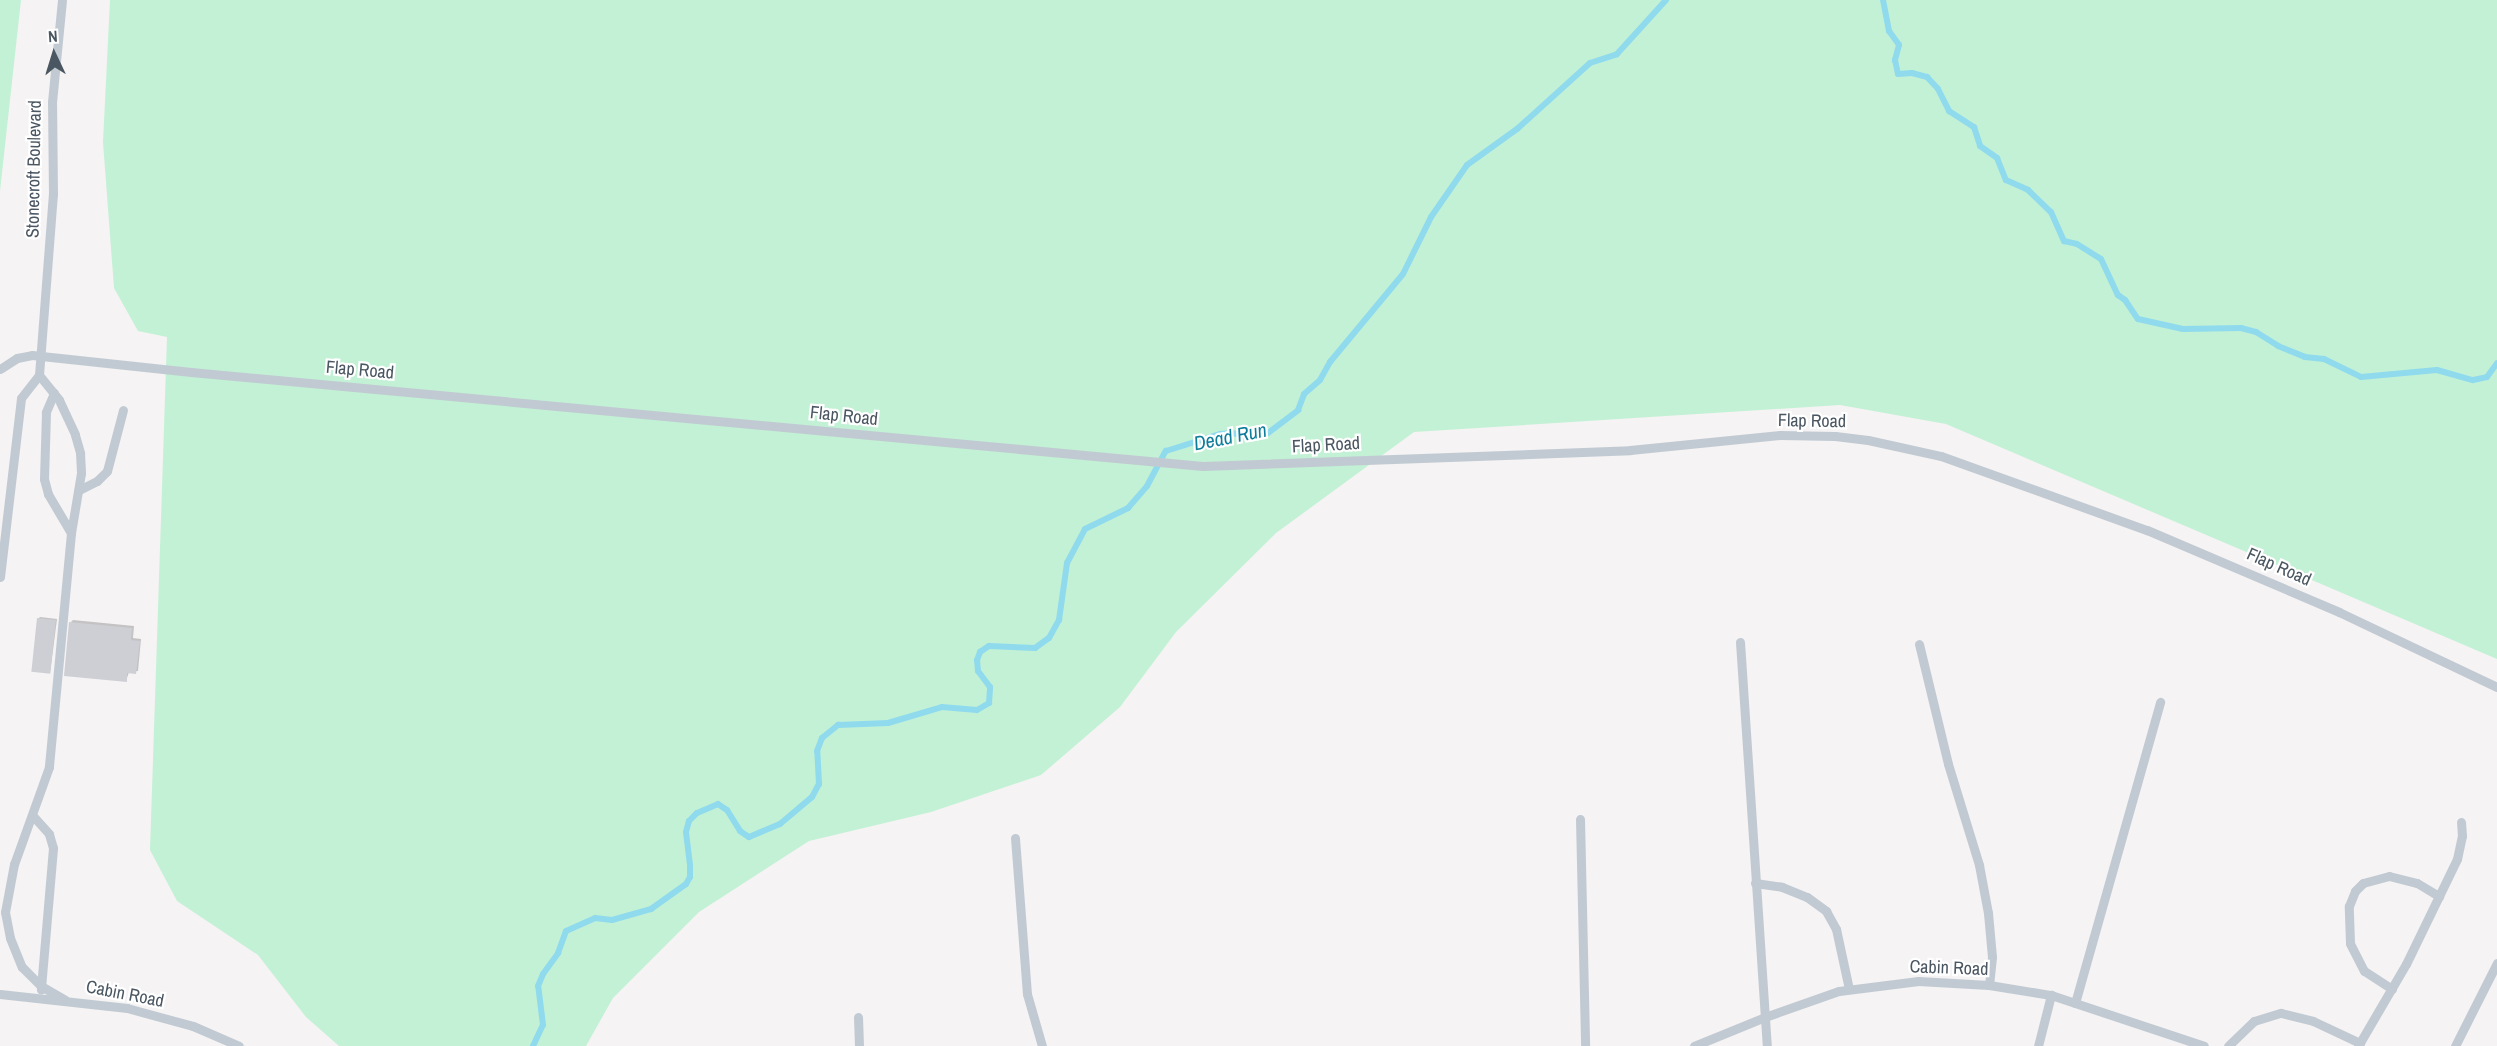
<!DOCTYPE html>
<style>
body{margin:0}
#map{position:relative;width:2497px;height:1046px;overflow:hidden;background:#f5f3f3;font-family:"Archivo Narrow",sans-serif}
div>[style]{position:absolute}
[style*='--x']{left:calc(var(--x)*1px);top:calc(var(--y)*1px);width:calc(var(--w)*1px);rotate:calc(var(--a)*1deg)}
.green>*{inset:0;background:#c3f1d5}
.shadow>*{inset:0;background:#0003}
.stream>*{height:6px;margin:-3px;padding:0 3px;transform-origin:3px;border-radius:3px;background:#90daee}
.building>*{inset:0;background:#cdcfd5;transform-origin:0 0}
.service>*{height:9px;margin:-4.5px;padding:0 4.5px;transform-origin:4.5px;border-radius:4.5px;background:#c1cad2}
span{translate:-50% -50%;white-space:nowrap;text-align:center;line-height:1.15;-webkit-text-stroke:4.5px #fff;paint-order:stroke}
.street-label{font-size:18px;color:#4a5661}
.water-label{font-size:20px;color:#0c7c9b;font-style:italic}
.north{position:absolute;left:24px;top:24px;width:60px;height:60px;-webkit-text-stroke:4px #fff;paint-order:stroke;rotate:356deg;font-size:16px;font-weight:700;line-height:24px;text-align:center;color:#4a5661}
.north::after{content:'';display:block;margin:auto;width:21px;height:27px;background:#4a5661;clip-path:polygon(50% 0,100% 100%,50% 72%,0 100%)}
</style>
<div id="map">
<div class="green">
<div style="clip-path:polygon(0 0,21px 0,0 191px)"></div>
<div style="clip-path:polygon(110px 0,2497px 0,2497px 659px,1946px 424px,1840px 405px,1414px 432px,1276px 533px,1176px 632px,1120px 707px,1041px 775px,931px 812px,809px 841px,699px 912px,613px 998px,586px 1046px,339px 1046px,306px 1017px,258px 955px,177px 901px,150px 850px,167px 337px,138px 331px,114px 288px,103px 142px)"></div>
</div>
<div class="shadow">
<div style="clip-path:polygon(40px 617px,57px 619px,50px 673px,38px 619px)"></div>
<div style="clip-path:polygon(73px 620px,134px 626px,133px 638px,141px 639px,138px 671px,129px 672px,126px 681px,71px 622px)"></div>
</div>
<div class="stream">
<div style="--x:1883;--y:0;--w:32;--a:79"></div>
<div style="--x:1889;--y:31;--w:17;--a:54"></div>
<div style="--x:1899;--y:45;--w:16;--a:105"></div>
<div style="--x:1895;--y:60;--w:14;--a:78"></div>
<div style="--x:1898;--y:74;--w:14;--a:-4"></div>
<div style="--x:1912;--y:73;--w:16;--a:15"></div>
<div style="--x:1927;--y:77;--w:16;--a:47"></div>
<div style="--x:1938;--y:89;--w:25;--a:63"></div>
<div style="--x:1949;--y:111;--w:30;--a:33"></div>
<div style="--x:1974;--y:127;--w:20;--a:72"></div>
<div style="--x:1980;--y:146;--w:21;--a:35"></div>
<div style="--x:1997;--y:158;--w:24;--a:68"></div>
<div style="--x:2006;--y:180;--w:24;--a:24"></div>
<div style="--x:2028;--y:190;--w:32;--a:44"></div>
<div style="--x:2051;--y:212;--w:32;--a:66"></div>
<div style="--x:2064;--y:241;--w:13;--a:13"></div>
<div style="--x:2077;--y:244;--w:28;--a:32"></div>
<div style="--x:2101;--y:259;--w:40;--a:65"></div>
<div style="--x:2118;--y:295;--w:9;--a:36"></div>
<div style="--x:2125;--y:300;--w:23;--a:56"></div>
<div style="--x:2138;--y:319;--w:46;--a:12.5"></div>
<div style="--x:2183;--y:329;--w:58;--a:-1"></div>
<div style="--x:2241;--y:328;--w:16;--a:15"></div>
<div style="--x:2256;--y:332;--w:26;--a:32"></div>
<div style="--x:2278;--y:346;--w:29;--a:22"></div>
<div style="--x:2305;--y:357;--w:19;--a:6"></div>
<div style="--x:2324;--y:359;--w:41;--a:25.9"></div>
<div style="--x:2361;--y:377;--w:76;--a:-5.3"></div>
<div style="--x:2437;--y:370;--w:37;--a:16"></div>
<div style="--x:2473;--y:380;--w:14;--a:-12"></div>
<div style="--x:2487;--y:377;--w:17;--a:-54"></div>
<div style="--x:533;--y:1046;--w:23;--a:-65"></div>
<div style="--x:543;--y:1025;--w:39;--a:-97"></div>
<div style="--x:538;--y:986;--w:13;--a:-67"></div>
<div style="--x:543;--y:974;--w:26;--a:-54"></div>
<div style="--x:558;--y:953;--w:23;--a:-70"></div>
<div style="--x:566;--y:931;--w:32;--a:-24"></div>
<div style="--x:595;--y:918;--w:17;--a:7"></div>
<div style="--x:612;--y:920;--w:41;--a:-15.8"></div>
<div style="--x:651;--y:909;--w:43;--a:-35.5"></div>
<div style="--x:686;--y:884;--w:8;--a:-60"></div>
<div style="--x:690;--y:877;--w:12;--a:-90"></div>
<div style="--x:690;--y:865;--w:33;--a:-97"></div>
<div style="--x:686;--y:832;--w:11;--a:-75"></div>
<div style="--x:689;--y:821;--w:11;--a:-45"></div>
<div style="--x:697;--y:813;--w:23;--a:-23"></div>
<div style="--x:718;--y:804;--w:11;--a:34"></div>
<div style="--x:727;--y:810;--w:25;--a:58"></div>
<div style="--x:740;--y:831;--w:11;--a:34"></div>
<div style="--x:749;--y:837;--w:34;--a:-23"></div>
<div style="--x:780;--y:824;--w:42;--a:-40.2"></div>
<div style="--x:812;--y:797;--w:15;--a:-62"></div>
<div style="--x:819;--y:784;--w:33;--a:-93"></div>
<div style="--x:817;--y:751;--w:14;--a:-69"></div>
<div style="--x:822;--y:738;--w:21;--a:-39"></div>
<div style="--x:838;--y:725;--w:50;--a:-2.3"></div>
<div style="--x:888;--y:723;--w:56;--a:-16.5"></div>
<div style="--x:942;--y:707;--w:35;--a:5"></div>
<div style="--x:977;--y:710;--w:14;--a:-30"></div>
<div style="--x:989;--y:703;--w:16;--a:-86"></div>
<div style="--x:990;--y:687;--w:20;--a:-127"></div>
<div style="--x:978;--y:671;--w:11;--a:-95"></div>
<div style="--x:977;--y:660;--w:9;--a:-69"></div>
<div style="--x:980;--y:652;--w:11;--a:-34"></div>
<div style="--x:989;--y:646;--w:46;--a:2.5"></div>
<div style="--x:1035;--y:648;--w:17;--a:-36"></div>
<div style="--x:1049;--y:638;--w:21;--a:-61"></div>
<div style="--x:1059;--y:620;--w:58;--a:-82"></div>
<div style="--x:1067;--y:563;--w:38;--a:-62"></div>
<div style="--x:1085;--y:529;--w:48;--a:-26"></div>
<div style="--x:1128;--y:508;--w:29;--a:-49"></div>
<div style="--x:1147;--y:486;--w:40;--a:-62"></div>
<div style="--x:1166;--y:451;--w:57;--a:-17.5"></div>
<div style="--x:1220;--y:434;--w:12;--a:-5"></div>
<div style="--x:1232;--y:433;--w:17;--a:13"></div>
<div style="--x:1249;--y:437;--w:19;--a:-12"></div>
<div style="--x:1268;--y:433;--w:38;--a:-37"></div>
<div style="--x:1298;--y:410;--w:17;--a:-69"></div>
<div style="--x:1304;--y:394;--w:21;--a:-41"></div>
<div style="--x:1320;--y:380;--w:21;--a:-61"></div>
<div style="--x:1330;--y:362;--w:114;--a:-50.3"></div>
<div style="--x:1403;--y:274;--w:64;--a:-63.8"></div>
<div style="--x:1431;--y:217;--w:63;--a:-55.3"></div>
<div style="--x:1467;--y:165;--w:62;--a:-35.8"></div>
<div style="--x:1517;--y:129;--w:98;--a:-42.1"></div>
<div style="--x:1590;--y:63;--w:28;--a:-18"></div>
<div style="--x:1617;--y:54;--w:73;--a:-47.8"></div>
</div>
<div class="building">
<div style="left:37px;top:618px;width:19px;height:54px;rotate:6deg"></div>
<div style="clip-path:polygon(69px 622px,132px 628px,131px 640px,140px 641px,136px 674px,127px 673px,127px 682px,64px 676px)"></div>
</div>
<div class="service">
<div style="--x:0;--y:369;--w:20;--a:-33"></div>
<div style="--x:17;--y:358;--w:15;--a:-11"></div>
<div style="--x:32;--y:355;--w:160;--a:6.1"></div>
<div style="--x:191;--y:372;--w:1016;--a:5.31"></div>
<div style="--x:1203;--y:466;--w:427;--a:-2.1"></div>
<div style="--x:1630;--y:450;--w:151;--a:-5.7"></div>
<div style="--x:1780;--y:435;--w:55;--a:1"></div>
<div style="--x:1835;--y:436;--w:33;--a:7"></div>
<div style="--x:1868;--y:440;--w:75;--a:12.4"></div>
<div style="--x:1941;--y:456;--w:219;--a:19.8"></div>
<div style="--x:2147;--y:530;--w:209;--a:23.1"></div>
<div style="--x:2339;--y:612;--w:175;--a:25.4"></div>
<div style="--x:39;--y:375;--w:32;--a:51"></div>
<div style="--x:59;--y:400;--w:38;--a:65"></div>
<div style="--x:75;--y:435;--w:19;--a:74"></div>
<div style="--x:80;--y:453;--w:20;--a:87"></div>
<div style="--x:81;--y:473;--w:61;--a:99.5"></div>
<div style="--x:71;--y:533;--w:235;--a:95.4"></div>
<div style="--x:49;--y:767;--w:103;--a:109.8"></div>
<div style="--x:14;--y:864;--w:49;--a:100.6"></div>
<div style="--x:5;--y:912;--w:26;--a:79"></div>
<div style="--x:10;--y:938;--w:31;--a:68"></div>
<div style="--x:22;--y:967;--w:27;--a:45"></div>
<div style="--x:41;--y:986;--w:28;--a:30"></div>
<div style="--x:39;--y:375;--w:182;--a:-85.6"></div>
<div style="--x:53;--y:194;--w:92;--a:-90.6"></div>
<div style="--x:52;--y:102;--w:102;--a:-84.4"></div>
<div style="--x:54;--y:393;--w:21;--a:113"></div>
<div style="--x:46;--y:412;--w:67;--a:91.7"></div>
<div style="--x:44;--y:479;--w:16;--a:75"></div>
<div style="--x:48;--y:494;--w:45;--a:59.5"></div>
<div style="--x:79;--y:490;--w:20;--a:-27"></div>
<div style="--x:97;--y:481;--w:14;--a:-45"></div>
<div style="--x:107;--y:471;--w:63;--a:-75.3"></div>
<div style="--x:0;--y:577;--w:180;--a:-83.3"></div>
<div style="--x:21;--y:398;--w:29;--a:-52"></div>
<div style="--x:1740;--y:642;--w:405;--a:86.2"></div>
<div style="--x:1919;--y:644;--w:123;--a:76.4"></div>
<div style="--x:1948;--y:764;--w:106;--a:72.9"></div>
<div style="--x:1979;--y:865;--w:49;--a:79.4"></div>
<div style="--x:1988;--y:913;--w:44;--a:84.8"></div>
<div style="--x:1992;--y:957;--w:28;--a:96"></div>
<div style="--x:33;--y:816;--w:24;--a:48"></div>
<div style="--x:49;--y:834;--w:15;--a:74"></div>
<div style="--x:53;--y:848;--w:142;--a:94.9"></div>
<div style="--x:1580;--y:819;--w:227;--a:88.7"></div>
<div style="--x:1015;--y:838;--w:156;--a:85.6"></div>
<div style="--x:1027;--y:994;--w:54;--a:73.9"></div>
<div style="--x:1755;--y:883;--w:27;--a:8"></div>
<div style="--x:1782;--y:887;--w:27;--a:22"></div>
<div style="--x:1807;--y:897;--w:24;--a:36"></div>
<div style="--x:1826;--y:911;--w:21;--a:61"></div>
<div style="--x:1836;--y:929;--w:61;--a:77.8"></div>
<div style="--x:2392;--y:989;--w:33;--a:-147"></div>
<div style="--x:2364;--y:971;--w:31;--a:-117"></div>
<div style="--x:2350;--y:943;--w:37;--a:-92"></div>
<div style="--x:2349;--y:906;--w:16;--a:-68"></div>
<div style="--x:2355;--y:891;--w:11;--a:-45"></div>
<div style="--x:2363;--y:883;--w:27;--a:-15"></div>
<div style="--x:2389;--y:876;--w:29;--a:14"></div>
<div style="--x:2417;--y:883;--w:26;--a:31"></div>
<div style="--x:0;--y:994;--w:128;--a:6.3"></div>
<div style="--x:127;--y:1008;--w:68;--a:15.3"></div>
<div style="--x:193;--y:1026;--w:50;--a:23.5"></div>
<div style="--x:2075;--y:1003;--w:313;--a:-74.2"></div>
<div style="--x:858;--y:1017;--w:29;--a:88"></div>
<div style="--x:1694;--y:1046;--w:77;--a:-22.2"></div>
<div style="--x:1765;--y:1017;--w:78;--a:-19.4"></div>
<div style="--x:1839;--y:991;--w:80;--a:-7.2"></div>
<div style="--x:1918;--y:981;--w:71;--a:3.2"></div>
<div style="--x:1989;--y:985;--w:63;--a:9.2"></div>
<div style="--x:2051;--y:995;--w:161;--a:18.4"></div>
<div style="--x:2038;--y:1046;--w:53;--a:-75.7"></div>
<div style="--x:2228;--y:1046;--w:36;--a:-44"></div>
<div style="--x:2254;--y:1021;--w:28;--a:-17"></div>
<div style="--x:2281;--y:1013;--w:33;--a:14"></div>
<div style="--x:2313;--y:1021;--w:52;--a:25.1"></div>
<div style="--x:2358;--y:1046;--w:95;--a:-59.7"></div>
<div style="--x:2406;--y:964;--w:117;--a:-64.1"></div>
<div style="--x:2457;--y:859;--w:24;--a:-78"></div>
<div style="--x:2462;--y:836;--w:14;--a:-94"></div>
<div style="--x:2455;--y:1046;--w:93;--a:-63.2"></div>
</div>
<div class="street-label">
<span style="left:34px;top:169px;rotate:-89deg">Stonecroft Boulevard</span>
<span style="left:360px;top:370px;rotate:5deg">Flap Road</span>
<span style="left:844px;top:416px;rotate:6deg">Flap Road</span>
<span style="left:1812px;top:421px;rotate:1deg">Flap Road</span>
<span style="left:1326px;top:445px;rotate:-3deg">Flap Road</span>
<span style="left:2279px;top:567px;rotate:24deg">Flap Road</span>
<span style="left:1949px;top:968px;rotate:2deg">Cabin Road</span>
<span style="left:125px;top:994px;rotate:11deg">Cabin Road</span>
</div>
<div class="water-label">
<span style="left:1230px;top:436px;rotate:-11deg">Dead Run</span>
</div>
<div class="north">N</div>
</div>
